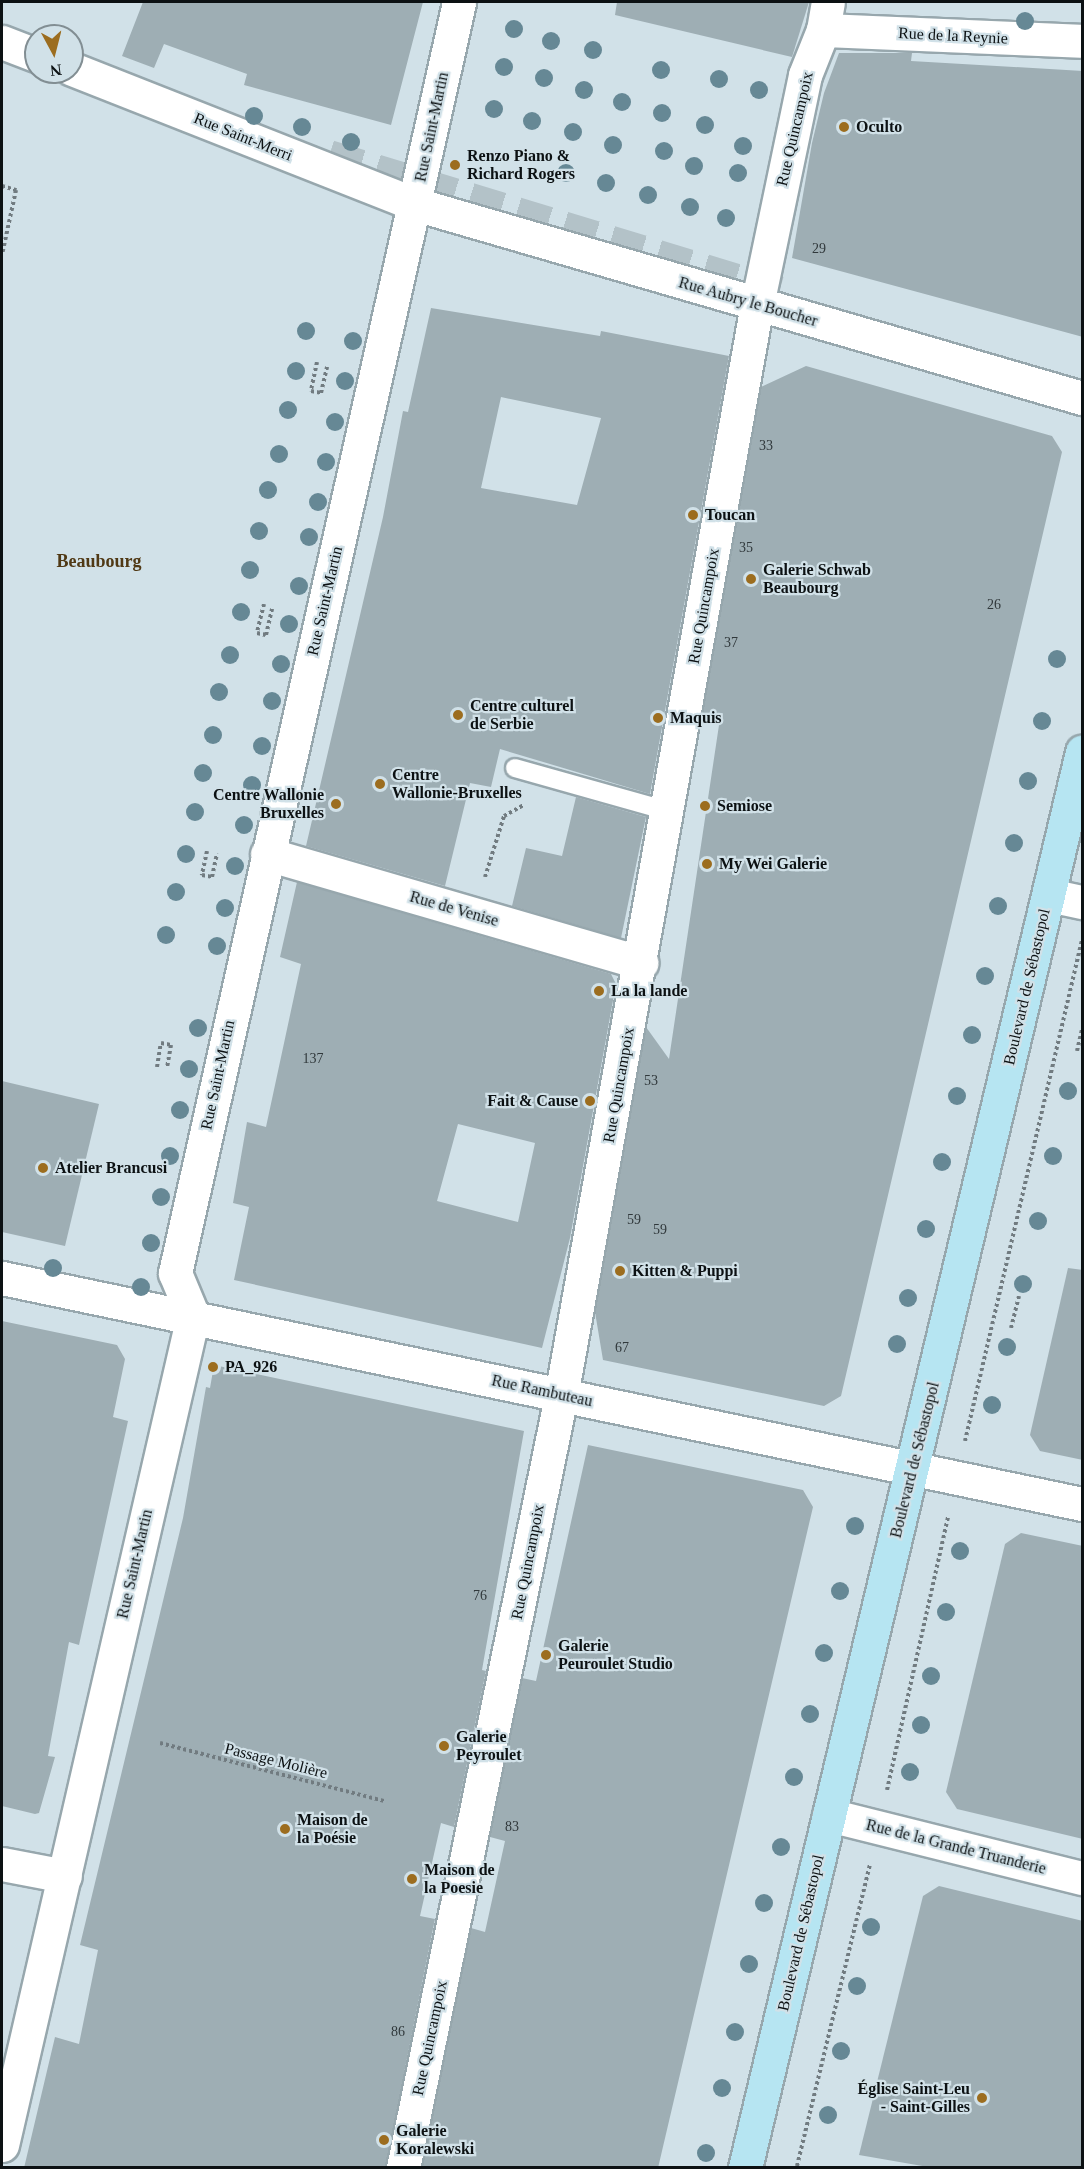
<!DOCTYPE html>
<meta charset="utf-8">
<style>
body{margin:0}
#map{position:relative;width:1084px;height:2169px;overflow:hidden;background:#d1e1e8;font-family:Georgia,serif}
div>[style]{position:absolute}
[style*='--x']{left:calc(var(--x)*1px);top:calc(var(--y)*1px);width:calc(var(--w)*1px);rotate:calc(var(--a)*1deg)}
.building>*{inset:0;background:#9eaeb4}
.street-tunnel>*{height:33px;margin-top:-16.5px;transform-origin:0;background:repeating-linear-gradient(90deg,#b3c2c8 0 33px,transparent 0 49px)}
.path>*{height:4px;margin-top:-2px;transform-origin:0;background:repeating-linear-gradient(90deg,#717b80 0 3px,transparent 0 6px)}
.roads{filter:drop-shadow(2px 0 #97a7ad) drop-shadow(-2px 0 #97a7ad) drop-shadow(0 2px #97a7ad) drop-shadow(0 -2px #97a7ad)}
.lane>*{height:18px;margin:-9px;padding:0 9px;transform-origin:9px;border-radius:9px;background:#fff}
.street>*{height:33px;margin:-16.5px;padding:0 16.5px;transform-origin:16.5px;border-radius:16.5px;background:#fff}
.secondary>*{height:33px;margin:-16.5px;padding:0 16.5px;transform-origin:16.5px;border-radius:16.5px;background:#b6e5f2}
.trees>*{width:18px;height:18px;margin:-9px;border-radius:50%;background:#668895}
.dots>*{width:16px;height:16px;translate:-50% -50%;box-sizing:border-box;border:3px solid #d1e1e8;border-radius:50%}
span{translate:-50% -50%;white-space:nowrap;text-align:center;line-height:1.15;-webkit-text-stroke:4.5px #d1e1e8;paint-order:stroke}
.number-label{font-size:14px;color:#30383b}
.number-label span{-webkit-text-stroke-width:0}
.street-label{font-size:16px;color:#0c1113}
.poi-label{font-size:16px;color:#0c1113;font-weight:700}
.left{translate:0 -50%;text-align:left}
.right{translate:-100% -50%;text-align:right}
.neighbourhood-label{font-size:18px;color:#503915;font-weight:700}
.frame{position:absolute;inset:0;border:3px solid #0c1113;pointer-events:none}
.north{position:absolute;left:24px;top:24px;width:60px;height:60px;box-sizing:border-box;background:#d1e1e8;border:2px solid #828e93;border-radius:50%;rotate:173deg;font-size:16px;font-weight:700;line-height:24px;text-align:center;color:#0c1113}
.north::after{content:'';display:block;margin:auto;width:21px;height:27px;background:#9c6d1f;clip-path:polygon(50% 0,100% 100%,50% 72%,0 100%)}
</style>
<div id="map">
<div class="building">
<div style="clip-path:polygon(143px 2px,423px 2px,391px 125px,244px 85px,247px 74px,164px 44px,154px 68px,122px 56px)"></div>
<div style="clip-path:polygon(617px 2px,809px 2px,792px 57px,615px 15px)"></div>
<div style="clip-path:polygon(839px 53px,912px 53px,911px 61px,1083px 71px,1083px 337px,792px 258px,812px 143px,824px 93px)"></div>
<div style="clip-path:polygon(evenodd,431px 308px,600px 336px,601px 331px,729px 356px,650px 794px,500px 749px,491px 787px,470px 783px,445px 886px,306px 846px,383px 517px,403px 411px,408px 412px,431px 308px,501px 397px,601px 418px,577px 505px,481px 488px,501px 397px)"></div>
<div style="clip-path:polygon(806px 366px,1052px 436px,1062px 452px,841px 1396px,824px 1406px,603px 1360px,595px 1312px,646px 1027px,669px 1059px,719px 725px,701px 721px,761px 387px)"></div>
<div style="clip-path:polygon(576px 797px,646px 817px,621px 938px,512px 906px,526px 848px,562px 856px)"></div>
<div style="clip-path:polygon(evenodd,297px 882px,611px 974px,616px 984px,570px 1238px,542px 1348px,234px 1280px,249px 1207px,233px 1203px,247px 1122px,266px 1127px,301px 964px,280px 957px,297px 882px,458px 1124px,535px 1143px,518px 1222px,437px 1201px,458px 1124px)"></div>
<div style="clip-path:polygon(2px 1081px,99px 1104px,65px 1246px,2px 1232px)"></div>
<div style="clip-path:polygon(1068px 1268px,1083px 1270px,1083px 1460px,1040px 1451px,1030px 1435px)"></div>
<div style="clip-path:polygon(2px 1321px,117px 1345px,125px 1359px,113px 1417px,128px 1421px,79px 1645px,69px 1642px,48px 1756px,55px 1757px,39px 1813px,35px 1814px,2px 1806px)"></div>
<div style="clip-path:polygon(214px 1365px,524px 1431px,482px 1670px,486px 1671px,454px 1827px,441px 1823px,420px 1916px,435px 1919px,385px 2168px,24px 2168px,55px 2037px,79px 2044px,98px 1950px,80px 1945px,183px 1518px,206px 1387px,210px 1388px)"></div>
<div style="clip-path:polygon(588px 1445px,803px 1490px,813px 1507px,658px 2168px,422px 2168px,471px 1928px,485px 1932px,505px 1841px,490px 1837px,522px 1678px,536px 1681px)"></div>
<div style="clip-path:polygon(1021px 1533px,1083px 1546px,1083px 1839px,957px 1809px,946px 1792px,1005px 1544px)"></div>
<div style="clip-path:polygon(939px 1886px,1083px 1921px,1083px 2168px,934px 2168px,859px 2155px,923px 1896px)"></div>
</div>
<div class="street-tunnel">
<div style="--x:329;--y:156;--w:470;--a:16.9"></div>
</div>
<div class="path">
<div style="--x:2;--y:186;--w:15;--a:16"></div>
<div style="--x:16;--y:190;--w:66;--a:102.2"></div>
<div style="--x:317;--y:362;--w:30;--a:102"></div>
<div style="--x:311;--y:391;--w:10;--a:11"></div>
<div style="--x:321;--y:393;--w:27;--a:-77"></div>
<div style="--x:264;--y:604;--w:30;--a:104"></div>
<div style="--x:257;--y:633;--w:9;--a:13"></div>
<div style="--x:266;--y:635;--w:27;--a:-77"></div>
<div style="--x:207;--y:851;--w:25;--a:102"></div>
<div style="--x:202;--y:875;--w:10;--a:11"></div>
<div style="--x:212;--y:877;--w:24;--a:-78"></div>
<div style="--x:485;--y:877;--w:64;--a:-72.7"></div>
<div style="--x:504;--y:816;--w:23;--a:-29"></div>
<div style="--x:1077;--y:1051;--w:22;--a:-77"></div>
<div style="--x:157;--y:1067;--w:24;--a:-81"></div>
<div style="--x:161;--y:1043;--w:10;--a:11"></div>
<div style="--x:171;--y:1045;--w:23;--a:100"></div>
<div style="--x:1011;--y:1328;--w:33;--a:-76"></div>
<div style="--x:965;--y:1441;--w:514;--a:-76.86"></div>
<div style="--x:160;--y:1743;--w:232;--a:14.5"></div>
<div style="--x:887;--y:1790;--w:281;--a:-77.4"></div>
<div style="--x:797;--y:2166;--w:311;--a:-76.4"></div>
</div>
<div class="roads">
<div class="lane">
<div style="--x:515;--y:768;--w:159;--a:15.7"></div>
</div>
<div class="street">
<div style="--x:823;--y:30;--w:259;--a:2.4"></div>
<div style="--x:2;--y:42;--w:36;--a:21"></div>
<div style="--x:72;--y:69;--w:369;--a:21.5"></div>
<div style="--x:415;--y:204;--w:695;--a:16.22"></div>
<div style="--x:267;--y:854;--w:390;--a:16.2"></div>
<div style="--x:1049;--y:895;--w:34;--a:12"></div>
<div style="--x:2;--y:1278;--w:1103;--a:11.82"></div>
<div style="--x:829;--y:1815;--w:261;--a:14"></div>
<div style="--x:2;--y:1864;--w:64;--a:10.8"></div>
<div style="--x:2;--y:2145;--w:851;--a:-77.03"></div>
<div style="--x:193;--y:1316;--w:47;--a:-112.7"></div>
<div style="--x:175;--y:1273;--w:1302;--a:-77.4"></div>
<div style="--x:403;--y:2168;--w:788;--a:-78.43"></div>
<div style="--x:561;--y:1396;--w:1108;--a:-79.82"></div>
<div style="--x:757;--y:305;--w:235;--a:-78.2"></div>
<div style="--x:805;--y:75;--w:48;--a:-68.2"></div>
<div style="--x:823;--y:30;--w:28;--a:-80"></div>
</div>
<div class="secondary">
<div style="--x:745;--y:2168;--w:1456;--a:-76.61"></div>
</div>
</div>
<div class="trees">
<div style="left:1025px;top:21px"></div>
<div style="left:514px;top:29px"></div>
<div style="left:551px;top:41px"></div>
<div style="left:593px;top:50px"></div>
<div style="left:504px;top:67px"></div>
<div style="left:661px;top:70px"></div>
<div style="left:544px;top:78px"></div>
<div style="left:719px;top:79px"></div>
<div style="left:584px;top:90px"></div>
<div style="left:759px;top:90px"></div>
<div style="left:622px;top:102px"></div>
<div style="left:494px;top:109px"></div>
<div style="left:662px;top:113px"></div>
<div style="left:254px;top:116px"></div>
<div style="left:532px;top:121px"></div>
<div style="left:705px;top:125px"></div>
<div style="left:302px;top:127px"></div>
<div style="left:573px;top:132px"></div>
<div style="left:351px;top:142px"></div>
<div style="left:613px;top:145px"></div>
<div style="left:743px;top:146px"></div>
<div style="left:664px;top:151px"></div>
<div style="left:694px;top:166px"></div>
<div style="left:566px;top:173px"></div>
<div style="left:738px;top:173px"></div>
<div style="left:606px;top:183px"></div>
<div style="left:648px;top:195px"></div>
<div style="left:690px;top:207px"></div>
<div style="left:726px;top:218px"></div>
<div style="left:306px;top:331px"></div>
<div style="left:353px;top:341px"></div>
<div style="left:296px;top:371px"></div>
<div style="left:345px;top:381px"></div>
<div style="left:288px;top:410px"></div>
<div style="left:335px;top:422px"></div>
<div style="left:279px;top:454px"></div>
<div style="left:326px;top:462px"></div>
<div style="left:268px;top:490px"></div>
<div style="left:318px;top:502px"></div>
<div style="left:259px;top:531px"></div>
<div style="left:309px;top:537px"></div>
<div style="left:250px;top:570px"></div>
<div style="left:299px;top:586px"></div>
<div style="left:241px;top:612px"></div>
<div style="left:289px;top:624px"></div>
<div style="left:230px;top:655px"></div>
<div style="left:1057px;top:659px"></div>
<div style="left:281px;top:664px"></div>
<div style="left:219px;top:692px"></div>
<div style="left:272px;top:701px"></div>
<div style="left:1042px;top:721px"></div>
<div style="left:213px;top:735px"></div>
<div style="left:262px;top:746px"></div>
<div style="left:203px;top:773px"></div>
<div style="left:1028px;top:781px"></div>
<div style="left:252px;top:785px"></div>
<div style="left:195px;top:812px"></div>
<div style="left:244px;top:825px"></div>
<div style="left:1014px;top:843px"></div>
<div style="left:186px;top:854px"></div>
<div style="left:235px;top:866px"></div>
<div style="left:176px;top:892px"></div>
<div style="left:998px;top:906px"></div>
<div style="left:225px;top:908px"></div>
<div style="left:166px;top:935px"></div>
<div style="left:217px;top:946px"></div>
<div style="left:985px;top:976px"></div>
<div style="left:198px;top:1028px"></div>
<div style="left:972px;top:1035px"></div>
<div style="left:189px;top:1069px"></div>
<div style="left:1068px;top:1091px"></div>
<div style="left:957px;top:1096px"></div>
<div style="left:180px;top:1110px"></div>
<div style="left:170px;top:1156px"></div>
<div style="left:1053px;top:1156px"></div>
<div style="left:942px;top:1162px"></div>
<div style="left:161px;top:1197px"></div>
<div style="left:1038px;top:1221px"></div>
<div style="left:926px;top:1229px"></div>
<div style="left:151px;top:1243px"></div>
<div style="left:53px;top:1268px"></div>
<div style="left:1023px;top:1284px"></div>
<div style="left:141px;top:1287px"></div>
<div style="left:908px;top:1298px"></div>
<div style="left:897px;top:1344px"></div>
<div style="left:1007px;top:1347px"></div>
<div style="left:992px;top:1405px"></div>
<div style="left:855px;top:1526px"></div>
<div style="left:960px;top:1551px"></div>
<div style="left:840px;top:1591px"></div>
<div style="left:946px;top:1612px"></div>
<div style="left:824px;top:1653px"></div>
<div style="left:931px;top:1676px"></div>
<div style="left:810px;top:1714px"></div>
<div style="left:921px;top:1725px"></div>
<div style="left:910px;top:1772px"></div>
<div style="left:794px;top:1777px"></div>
<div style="left:781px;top:1847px"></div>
<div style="left:764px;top:1903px"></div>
<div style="left:871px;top:1927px"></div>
<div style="left:749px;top:1964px"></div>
<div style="left:857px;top:1986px"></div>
<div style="left:735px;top:2032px"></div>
<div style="left:841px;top:2051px"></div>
<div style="left:722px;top:2088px"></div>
<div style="left:828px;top:2115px"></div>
<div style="left:706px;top:2153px"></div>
</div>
<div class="dots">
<div style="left:844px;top:127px;background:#9c6d1f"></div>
<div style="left:455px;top:165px;background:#9c6d1f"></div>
<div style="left:693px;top:515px;background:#9c6d1f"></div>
<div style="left:751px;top:579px;background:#9c6d1f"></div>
<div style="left:458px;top:715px;background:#9c6d1f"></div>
<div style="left:658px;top:718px;background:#9c6d1f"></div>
<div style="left:380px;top:784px;background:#9c6d1f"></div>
<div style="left:336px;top:804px;background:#9c6d1f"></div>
<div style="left:705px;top:806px;background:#9c6d1f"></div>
<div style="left:707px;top:864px;background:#9c6d1f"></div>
<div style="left:599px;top:991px;background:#9c6d1f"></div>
<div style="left:590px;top:1101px;background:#9c6d1f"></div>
<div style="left:43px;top:1168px;background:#9c6d1f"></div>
<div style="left:620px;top:1271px;background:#9c6d1f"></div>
<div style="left:213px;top:1367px;background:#9c6d1f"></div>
<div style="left:546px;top:1655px;background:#9c6d1f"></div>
<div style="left:444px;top:1746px;background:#9c6d1f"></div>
<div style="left:285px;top:1829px;background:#9c6d1f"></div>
<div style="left:412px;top:1879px;background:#9c6d1f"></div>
<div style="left:982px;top:2098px;background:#9c6d1f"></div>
<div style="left:384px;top:2140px;background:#9c6d1f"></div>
</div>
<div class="number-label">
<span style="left:819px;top:249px">29</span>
<span style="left:766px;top:446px">33</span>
<span style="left:746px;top:548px">35</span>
<span style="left:994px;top:605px">26</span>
<span style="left:731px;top:643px">37</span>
<span style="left:313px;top:1059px">137</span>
<span style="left:651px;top:1081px">53</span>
<span style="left:634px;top:1220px">59</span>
<span style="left:660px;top:1230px">59</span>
<span style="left:622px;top:1348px">67</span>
<span style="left:480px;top:1596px">76</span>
<span style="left:512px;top:1827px">83</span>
<span style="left:398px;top:2032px">86</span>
</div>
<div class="street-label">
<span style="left:953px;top:36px;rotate:3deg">Rue de la Reynie</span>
<span style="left:432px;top:127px;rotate:-78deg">Rue Saint-Martin</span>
<span style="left:795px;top:129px;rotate:-77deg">Rue Quincampoix</span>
<span style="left:243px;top:137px;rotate:22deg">Rue Saint-Merri</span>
<span style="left:748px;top:302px;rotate:16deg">Rue Aubry le Boucher</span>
<span style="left:325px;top:601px;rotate:-77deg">Rue Saint-Martin</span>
<span style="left:704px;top:606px;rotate:-80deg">Rue Quincampoix</span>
<span style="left:454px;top:909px;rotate:16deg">Rue de Venise</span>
<span style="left:1027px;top:987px;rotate:-77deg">Boulevard de Sébastopol</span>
<span style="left:218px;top:1075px;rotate:-78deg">Rue Saint-Martin</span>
<span style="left:619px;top:1085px;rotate:-80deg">Rue Quincampoix</span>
<span style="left:542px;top:1391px;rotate:12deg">Rue Rambuteau</span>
<span style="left:915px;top:1460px;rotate:-76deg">Boulevard de Sébastopol</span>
<span style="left:528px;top:1562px;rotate:-79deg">Rue Quincampoix</span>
<span style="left:135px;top:1564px;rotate:-77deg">Rue Saint-Martin</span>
<span style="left:276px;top:1761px;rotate:14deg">Passage Molière</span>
<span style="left:956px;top:1847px;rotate:14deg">Rue de la Grande Truanderie</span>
<span style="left:801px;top:1933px;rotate:-77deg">Boulevard de Sébastopol</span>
<span style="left:430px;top:2038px;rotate:-78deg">Rue Quincampoix</span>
</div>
<div class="poi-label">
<span class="left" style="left:856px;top:127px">Oculto</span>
<span class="left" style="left:467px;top:165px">Renzo Piano &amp;<br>Richard Rogers</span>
<span class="left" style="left:705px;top:515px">Toucan</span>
<span class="left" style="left:763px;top:579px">Galerie Schwab<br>Beaubourg</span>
<span class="left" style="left:470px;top:715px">Centre culturel<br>de Serbie</span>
<span class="left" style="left:670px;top:718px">Maquis</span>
<span class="left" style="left:392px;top:784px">Centre<br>Wallonie-Bruxelles</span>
<span class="right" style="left:324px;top:804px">Centre Wallonie<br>Bruxelles</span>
<span class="left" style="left:717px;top:806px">Semiose</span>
<span class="left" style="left:719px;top:864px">My Wei Galerie</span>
<span class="left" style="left:611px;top:991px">La la lande</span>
<span class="right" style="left:578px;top:1101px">Fait &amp; Cause</span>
<span class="left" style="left:55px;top:1168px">Atelier Brancusi</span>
<span class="left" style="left:632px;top:1271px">Kitten &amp; Puppi</span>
<span class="left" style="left:225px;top:1367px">PA_926</span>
<span class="left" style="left:558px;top:1655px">Galerie<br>Peuroulet Studio</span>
<span class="left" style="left:456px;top:1746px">Galerie<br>Peyroulet</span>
<span class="left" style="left:297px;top:1829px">Maison de<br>la Poésie</span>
<span class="left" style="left:424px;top:1879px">Maison de<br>la Poesie</span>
<span class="right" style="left:970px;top:2098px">Église Saint-Leu<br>- Saint-Gilles</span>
<span class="left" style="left:396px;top:2140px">Galerie<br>Koralewski</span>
</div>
<div class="neighbourhood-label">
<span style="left:99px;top:561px">Beaubourg</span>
</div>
<div class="frame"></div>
<div class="north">N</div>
</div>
